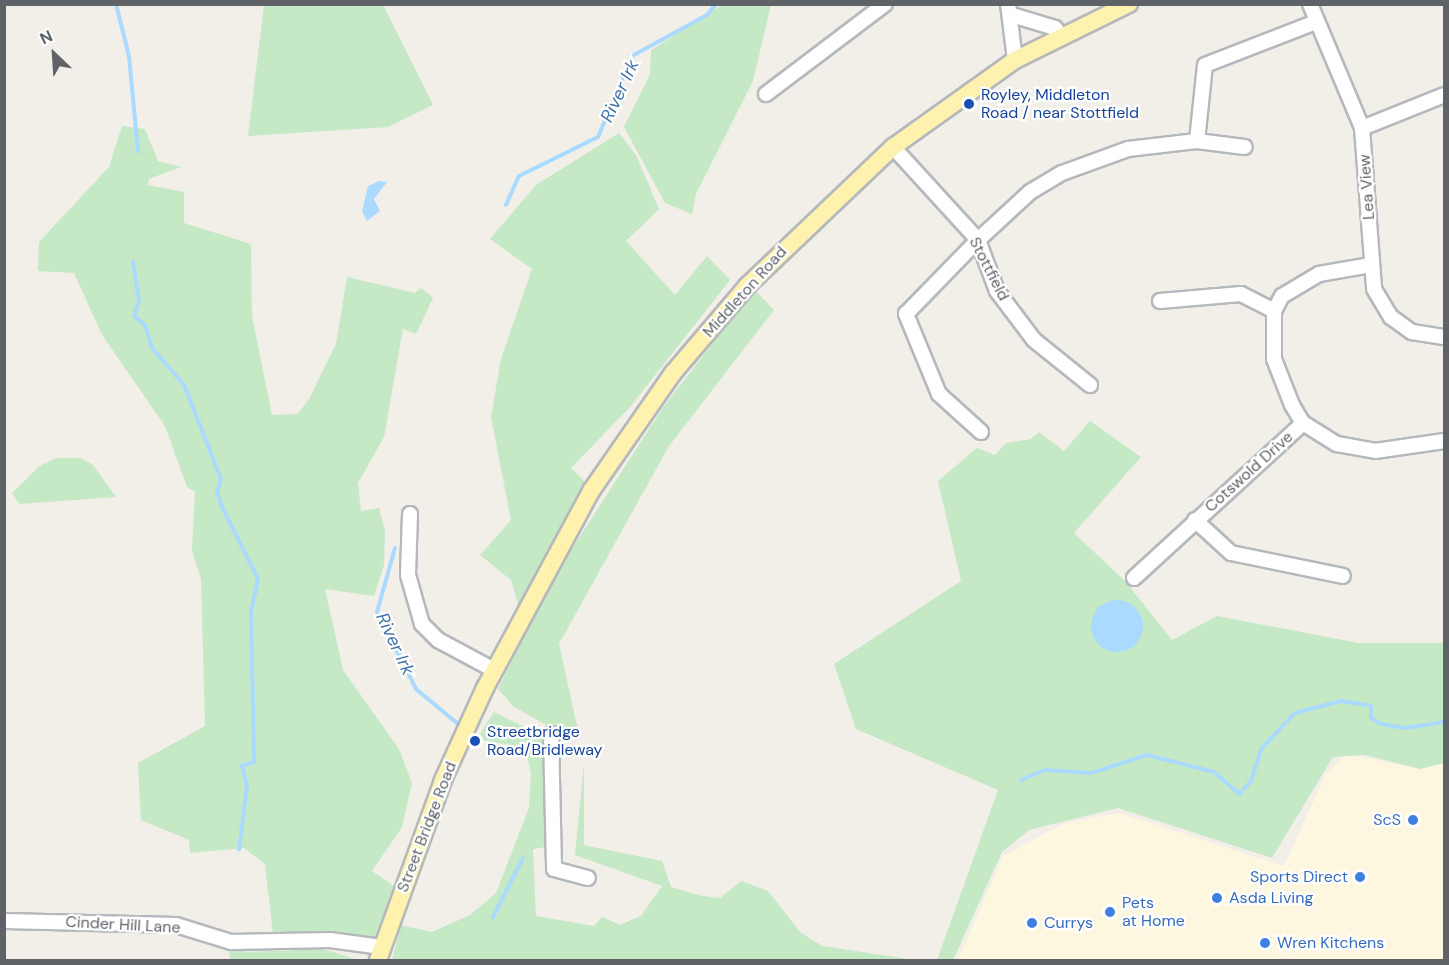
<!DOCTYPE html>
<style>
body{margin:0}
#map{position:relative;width:1449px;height:965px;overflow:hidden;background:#f1efe8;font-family:"DM Sans",sans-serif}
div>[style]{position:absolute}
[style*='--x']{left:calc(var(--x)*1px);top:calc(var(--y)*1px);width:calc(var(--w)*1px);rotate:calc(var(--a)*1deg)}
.commercial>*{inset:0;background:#fef7e0}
.green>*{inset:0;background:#c5e8c5}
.water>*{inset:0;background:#aadaff}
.round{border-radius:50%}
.stream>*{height:4px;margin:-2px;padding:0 2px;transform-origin:2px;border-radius:2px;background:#aadaff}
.roads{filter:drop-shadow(2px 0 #b5b8bc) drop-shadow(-2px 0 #b5b8bc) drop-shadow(0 2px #b5b8bc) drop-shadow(0 -2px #b5b8bc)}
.minor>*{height:14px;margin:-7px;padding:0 7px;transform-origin:7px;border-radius:7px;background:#fff}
.major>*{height:16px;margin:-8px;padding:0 8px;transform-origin:8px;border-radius:8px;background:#fff2af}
.dots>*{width:16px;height:16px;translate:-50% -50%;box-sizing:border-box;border:3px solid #fff;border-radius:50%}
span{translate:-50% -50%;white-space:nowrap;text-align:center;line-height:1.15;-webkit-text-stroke:4.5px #fff;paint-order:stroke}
.transit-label{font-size:16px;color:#164399}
.left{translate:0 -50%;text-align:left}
.street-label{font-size:16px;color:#5f6368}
.shop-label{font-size:16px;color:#366cbe}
.right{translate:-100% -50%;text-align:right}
.water-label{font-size:18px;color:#4174aa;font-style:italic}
.frame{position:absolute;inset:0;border:6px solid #5f6368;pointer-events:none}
.north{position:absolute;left:24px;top:24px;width:60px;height:60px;-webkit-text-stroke:4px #fff;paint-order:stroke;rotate:335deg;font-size:16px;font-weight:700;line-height:24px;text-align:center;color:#5f6368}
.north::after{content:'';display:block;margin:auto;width:21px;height:27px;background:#5f6368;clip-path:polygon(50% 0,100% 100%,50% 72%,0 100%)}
</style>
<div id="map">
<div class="commercial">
<div style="clip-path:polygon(1347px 754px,1420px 769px,1444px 763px,1444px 960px,958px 960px,1003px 856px,1065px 823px,1119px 813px,1284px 866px,1326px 774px)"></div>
</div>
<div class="green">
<div style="clip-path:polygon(264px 5px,383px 5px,433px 105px,388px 127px,248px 136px)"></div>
<div style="clip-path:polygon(722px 5px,771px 5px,753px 81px,696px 194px,692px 214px,665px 203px,624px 127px,650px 74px,651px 50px)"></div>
<div style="clip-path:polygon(122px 126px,145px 129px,158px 161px,181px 167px,149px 179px,148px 185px,184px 192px,184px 223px,251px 244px,252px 316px,272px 415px,298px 414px,309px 399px,336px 344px,347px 277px,415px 293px,421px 288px,433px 298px,416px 334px,403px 329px,384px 437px,358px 483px,361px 511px,379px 508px,385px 531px,384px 565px,374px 596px,325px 589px,343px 670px,399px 749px,412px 783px,402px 827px,372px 871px,394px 886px,378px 938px,335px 931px,273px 934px,265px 864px,244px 848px,190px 853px,189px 840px,141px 820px,138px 763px,205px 726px,201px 579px,192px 551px,195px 492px,187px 487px,165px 426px,102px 335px,74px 273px,38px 271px,39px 242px,109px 167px)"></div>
<div style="clip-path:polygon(619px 133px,636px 155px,659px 209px,626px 241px,675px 295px,707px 256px,730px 280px,630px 407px,571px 468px,587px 484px,520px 611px,511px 580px,480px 555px,511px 520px,491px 417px,501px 359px,532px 269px,490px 239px,536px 185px)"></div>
<div style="clip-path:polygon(754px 289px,774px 310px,669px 446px,559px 644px,579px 735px,559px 732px,514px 707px,498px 689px,548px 586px,662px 409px)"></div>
<div style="clip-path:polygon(1090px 421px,1141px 457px,1074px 533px,1125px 581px,1172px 640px,1217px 616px,1359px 643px,1444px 643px,1444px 763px,1420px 769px,1365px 755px,1333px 757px,1272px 858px,1118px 808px,1029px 830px,1002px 852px,953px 960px,937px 960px,998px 790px,856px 729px,834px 664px,961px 581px,938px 481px,977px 448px,995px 455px,1006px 443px,1031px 439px,1039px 432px,1064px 451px)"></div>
<div style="clip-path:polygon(57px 458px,81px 458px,93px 465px,116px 497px,19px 504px,12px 493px,41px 465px)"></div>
<div style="clip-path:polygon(494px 712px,544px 737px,545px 847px,533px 849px,536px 916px,594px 926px,602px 917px,620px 925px,641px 916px,662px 886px,575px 855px,584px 763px,584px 845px,662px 861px,671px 887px,702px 896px,720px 898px,741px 881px,768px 891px,800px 932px,822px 946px,915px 960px,392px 960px,401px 925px,432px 932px,470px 915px,496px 893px,529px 808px,531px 774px,526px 748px,477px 739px)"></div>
<div style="clip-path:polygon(229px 947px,247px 952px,324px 949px,357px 960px,230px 960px)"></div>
</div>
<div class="water">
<div style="clip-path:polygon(379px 181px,387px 182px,374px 199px,380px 211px,367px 221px,362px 211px,368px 186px)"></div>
<div class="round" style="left:1091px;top:600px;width:52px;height:52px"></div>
</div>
<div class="stream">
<div style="--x:116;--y:4;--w:54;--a:76"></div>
<div style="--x:129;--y:56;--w:96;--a:84.6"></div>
<div style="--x:506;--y:205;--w:32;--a:-66"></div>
<div style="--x:519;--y:176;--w:88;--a:-26.3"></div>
<div style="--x:598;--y:137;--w:88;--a:-67.2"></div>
<div style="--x:632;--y:56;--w:85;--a:-28.7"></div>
<div style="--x:707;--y:15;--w:14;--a:-51"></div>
<div style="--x:133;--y:262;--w:39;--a:81"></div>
<div style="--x:139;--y:301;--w:16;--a:108"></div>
<div style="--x:134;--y:316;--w:14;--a:39"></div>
<div style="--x:145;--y:325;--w:24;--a:73"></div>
<div style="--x:152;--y:348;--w:49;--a:49.1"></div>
<div style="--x:184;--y:385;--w:101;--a:68.5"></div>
<div style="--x:221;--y:479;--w:14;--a:107"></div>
<div style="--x:217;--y:492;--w:18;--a:71"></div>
<div style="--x:223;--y:509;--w:78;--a:63.4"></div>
<div style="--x:258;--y:579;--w:35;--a:102"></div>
<div style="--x:251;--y:613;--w:149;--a:88.8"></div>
<div style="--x:254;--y:762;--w:13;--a:162"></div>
<div style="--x:242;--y:766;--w:21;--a:76"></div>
<div style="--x:247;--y:786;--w:64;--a:97.2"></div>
<div style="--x:395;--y:548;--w:66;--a:105.7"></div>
<div style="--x:377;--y:612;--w:86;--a:63.1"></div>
<div style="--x:416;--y:689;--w:53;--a:39.7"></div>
<div style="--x:1021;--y:780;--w:25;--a:-23"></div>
<div style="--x:1044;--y:770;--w:47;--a:3.7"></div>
<div style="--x:1091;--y:773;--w:59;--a:-17.8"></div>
<div style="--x:1147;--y:755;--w:69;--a:14.2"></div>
<div style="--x:1214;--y:772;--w:33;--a:41"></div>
<div style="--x:1239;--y:794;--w:18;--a:-47"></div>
<div style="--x:1251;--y:781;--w:35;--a:-72"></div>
<div style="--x:1262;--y:748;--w:48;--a:-46.7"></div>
<div style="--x:1295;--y:713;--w:48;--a:-14.6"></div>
<div style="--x:1341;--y:701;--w:30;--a:9"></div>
<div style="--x:1371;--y:706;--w:12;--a:90"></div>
<div style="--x:1371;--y:718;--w:12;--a:31"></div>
<div style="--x:1381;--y:724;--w:25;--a:9"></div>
<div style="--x:1406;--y:728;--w:38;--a:-9"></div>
<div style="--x:493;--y:917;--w:66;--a:-63"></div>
</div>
<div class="roads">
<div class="minor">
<div style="--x:1008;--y:4;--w:56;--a:82.9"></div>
<div style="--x:1310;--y:4;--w:134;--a:67.2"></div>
<div style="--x:1362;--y:128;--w:161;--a:85.7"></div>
<div style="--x:1374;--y:289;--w:33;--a:59"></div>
<div style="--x:1391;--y:317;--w:26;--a:36"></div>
<div style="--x:1412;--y:332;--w:32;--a:9"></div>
<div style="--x:1012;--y:15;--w:45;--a:16.8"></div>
<div style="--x:1055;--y:28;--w:9;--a:54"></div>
<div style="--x:766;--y:94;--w:149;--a:-37.1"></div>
<div style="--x:1362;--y:128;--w:88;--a:-21.9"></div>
<div style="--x:1197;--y:141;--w:76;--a:-84"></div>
<div style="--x:1205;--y:65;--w:119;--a:-21.2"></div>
<div style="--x:893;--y:147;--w:126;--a:47.6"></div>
<div style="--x:978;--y:240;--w:54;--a:69.6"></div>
<div style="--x:997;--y:291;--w:61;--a:52.9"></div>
<div style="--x:1034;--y:340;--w:72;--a:38.8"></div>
<div style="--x:1371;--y:265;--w:53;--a:170.2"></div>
<div style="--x:1319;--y:274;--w:43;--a:149.3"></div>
<div style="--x:1282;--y:296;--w:17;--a:118"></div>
<div style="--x:1274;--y:311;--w:48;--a:90"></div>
<div style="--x:1274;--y:359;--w:49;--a:68.6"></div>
<div style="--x:1292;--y:405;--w:21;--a:59"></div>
<div style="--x:1303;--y:423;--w:40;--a:32"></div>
<div style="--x:1337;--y:444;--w:39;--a:10"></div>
<div style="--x:1375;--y:451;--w:70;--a:-8.2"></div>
<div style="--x:1160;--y:301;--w:81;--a:-4.9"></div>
<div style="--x:1241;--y:294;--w:37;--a:27"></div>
<div style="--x:981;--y:432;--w:57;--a:-137.9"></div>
<div style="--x:939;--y:394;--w:87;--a:-112.4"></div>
<div style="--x:906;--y:314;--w:103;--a:-45.8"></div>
<div style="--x:978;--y:240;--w:71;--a:-42.7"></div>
<div style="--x:1030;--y:192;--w:37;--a:-31"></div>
<div style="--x:1062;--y:173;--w:70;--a:-20"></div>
<div style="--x:1128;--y:149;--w:69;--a:-6.6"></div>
<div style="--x:1197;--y:141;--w:48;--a:7.1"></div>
<div style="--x:410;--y:514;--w:61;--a:91.9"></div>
<div style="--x:408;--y:575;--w:51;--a:74.1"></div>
<div style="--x:422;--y:624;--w:23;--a:45"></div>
<div style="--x:438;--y:640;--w:64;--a:28.2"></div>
<div style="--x:1195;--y:520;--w:49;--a:42.5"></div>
<div style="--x:1231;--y:553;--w:114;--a:11.6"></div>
<div style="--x:1134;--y:578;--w:229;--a:-42.5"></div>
<div style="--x:551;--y:734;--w:135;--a:88.7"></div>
<div style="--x:554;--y:869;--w:35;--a:15"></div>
<div style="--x:4;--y:921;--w:172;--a:1.3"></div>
<div style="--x:176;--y:925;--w:58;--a:17.2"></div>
<div style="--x:231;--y:942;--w:99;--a:-1.2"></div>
<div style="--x:330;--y:940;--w:52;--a:7.7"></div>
</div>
<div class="major">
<div style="--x:378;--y:960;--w:191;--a:-70.1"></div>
<div style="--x:443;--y:780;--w:101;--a:-65.5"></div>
<div style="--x:485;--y:688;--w:224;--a:-61.7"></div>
<div style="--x:591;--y:491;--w:144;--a:-55.2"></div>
<div style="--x:673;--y:373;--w:114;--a:-49.6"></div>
<div style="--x:747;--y:286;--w:202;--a:-43.6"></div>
<div style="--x:893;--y:147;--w:150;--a:-35.5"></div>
<div style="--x:1015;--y:60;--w:127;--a:-26.2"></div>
</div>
</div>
<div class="dots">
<div style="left:969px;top:104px;background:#1a4fb4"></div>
<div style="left:475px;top:741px;background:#1a4fb4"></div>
<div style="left:1413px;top:820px;background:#3f7fe0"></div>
<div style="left:1360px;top:877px;background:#3f7fe0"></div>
<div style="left:1217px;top:898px;background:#3f7fe0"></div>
<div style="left:1110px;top:912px;background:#3f7fe0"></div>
<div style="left:1032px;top:923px;background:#3f7fe0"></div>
<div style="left:1265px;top:943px;background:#3f7fe0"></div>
</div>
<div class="transit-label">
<span class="left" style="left:981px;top:104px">Royley, Middleton<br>Road / near Stottfield</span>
<span class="left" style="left:487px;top:741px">Streetbridge<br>Road/Bridleway</span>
</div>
<div class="street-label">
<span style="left:1367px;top:187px;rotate:-94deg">Lea View</span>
<span style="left:989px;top:269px;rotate:63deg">Stottfield</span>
<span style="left:745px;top:292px;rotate:-48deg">Middleton Road</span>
<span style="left:1249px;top:472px;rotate:-42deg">Cotswold Drive</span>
<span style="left:427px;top:827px;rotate:-69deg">Street Bridge Road</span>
<span style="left:123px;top:925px;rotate:3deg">Cinder Hill Lane</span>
</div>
<div class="shop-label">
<span class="right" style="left:1401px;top:820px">ScS</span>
<span class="right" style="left:1348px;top:877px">Sports Direct</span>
<span class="left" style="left:1229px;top:898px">Asda Living</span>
<span class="left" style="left:1122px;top:912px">Pets<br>at Home</span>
<span class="left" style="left:1044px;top:923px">Currys</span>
<span class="left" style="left:1277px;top:943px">Wren Kitchens</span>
</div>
<div class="water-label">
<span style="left:620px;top:91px;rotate:-65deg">River Irk</span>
<span style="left:395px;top:644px;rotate:65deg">River Irk</span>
</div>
<div class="frame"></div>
<div class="north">N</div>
</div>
